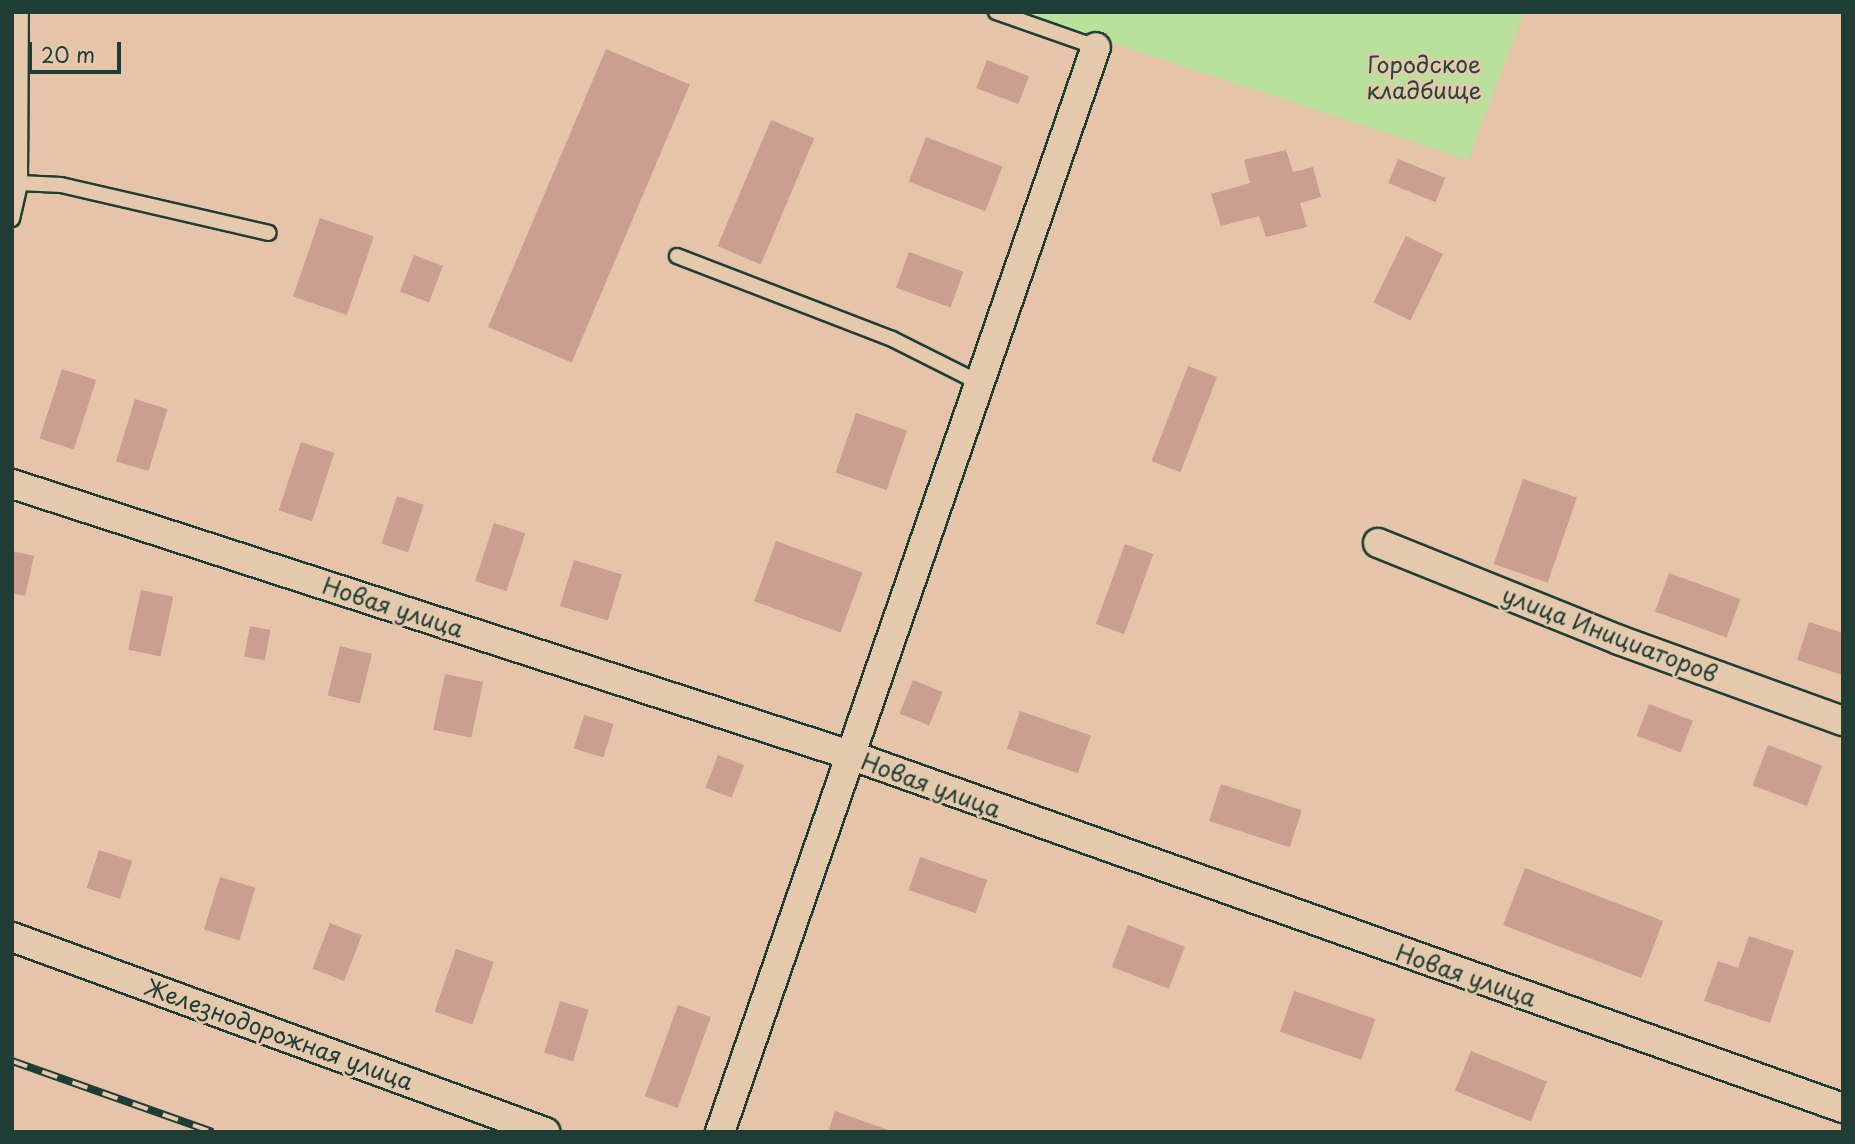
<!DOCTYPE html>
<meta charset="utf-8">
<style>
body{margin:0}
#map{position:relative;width:1855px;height:1144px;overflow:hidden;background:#e6c4aa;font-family:"Playpen Sans",sans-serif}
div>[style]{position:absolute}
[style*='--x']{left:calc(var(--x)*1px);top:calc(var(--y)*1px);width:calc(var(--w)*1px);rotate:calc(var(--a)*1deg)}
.green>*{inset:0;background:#b9e19c}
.building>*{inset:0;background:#ca9e90;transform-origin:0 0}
.roads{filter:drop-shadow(2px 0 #1f3d34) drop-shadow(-2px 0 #1f3d34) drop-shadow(0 2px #1f3d34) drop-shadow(0 -2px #1f3d34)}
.service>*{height:14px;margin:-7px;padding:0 7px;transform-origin:7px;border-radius:7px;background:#e5c9ac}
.minor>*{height:28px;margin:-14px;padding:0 14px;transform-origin:14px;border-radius:14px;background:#e5c9ac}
.rail>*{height:8px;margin-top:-4px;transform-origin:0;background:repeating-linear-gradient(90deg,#e5c9ac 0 16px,#1f3d34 0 32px);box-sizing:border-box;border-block:2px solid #1f3d34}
span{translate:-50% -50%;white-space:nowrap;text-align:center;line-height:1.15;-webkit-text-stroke:5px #e5c9ac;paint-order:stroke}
.park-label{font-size:23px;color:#274539}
.street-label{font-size:23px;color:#1f3d34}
.frame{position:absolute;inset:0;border:14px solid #1f3d34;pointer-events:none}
.scale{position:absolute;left:28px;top:42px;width:93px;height:32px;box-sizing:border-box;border:4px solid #1f3d34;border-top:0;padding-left:9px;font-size:21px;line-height:24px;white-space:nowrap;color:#1f3d34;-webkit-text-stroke:5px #e5c9ac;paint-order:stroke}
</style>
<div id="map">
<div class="green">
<div style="clip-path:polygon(1018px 12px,1524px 12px,1468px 160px)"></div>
</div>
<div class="building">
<div style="left:606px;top:49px;width:91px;height:302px;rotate:23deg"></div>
<div style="left:987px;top:60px;width:45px;height:30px;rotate:21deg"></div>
<div style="left:771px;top:120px;width:47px;height:137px;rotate:23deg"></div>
<div style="left:926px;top:137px;width:82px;height:48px;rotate:21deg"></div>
<div style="clip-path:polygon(1286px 150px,1293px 172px,1313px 167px,1321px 197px,1300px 203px,1307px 227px,1266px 237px,1259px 216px,1221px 226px,1211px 194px,1250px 183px,1244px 160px)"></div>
<div style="left:1398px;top:159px;width:51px;height:26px;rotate:22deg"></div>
<div style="left:320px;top:218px;width:57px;height:83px;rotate:19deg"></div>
<div style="left:1406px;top:236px;width:41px;height:74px;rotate:26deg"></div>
<div style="left:909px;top:252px;width:58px;height:38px;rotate:20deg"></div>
<div style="left:414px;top:255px;width:31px;height:39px;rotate:21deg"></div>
<div style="left:1188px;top:366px;width:31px;height:102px;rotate:21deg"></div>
<div style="left:62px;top:369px;width:36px;height:73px;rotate:18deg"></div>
<div style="left:135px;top:399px;width:34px;height:65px;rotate:17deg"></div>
<div style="left:856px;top:413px;width:54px;height:63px;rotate:19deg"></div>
<div style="left:301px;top:442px;width:35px;height:72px;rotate:18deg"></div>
<div style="left:1523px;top:479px;width:57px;height:90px;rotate:19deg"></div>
<div style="left:397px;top:496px;width:28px;height:50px;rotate:18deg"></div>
<div style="left:494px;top:523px;width:33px;height:61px;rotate:18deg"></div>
<div style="left:776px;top:541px;width:92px;height:64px;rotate:20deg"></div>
<div style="left:1125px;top:544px;width:30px;height:85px;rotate:20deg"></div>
<div style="clip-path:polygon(12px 551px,34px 556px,25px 596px,12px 593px)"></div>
<div style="left:574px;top:560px;width:50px;height:48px;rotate:17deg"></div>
<div style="left:1669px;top:573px;width:76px;height:41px;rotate:20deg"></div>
<div style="left:141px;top:590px;width:33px;height:61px;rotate:12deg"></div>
<div style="clip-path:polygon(1809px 622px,1843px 633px,1843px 675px,1797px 660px)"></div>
<div style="left:250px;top:626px;width:21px;height:31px;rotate:11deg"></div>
<div style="left:340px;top:646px;width:33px;height:51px;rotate:14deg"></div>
<div style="left:445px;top:674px;width:39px;height:57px;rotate:12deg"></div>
<div style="left:913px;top:680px;width:32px;height:36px;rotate:22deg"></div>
<div style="left:1649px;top:704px;width:47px;height:34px;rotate:21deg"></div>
<div style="left:1020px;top:711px;width:75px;height:40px;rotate:19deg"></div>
<div style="left:584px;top:715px;width:31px;height:35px;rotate:17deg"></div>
<div style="left:1768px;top:745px;width:58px;height:43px;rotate:21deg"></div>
<div style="left:718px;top:755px;width:28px;height:35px;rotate:21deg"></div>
<div style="left:1221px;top:784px;width:85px;height:39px;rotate:18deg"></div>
<div style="left:99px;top:850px;width:35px;height:40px;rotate:18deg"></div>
<div style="left:920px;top:857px;width:71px;height:35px;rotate:19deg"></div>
<div style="left:1525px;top:868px;width:148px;height:61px;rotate:21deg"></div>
<div style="left:220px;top:877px;width:37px;height:55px;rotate:17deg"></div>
<div style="left:330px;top:923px;width:34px;height:49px;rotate:21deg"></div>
<div style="left:1128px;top:925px;width:61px;height:45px;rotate:21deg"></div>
<div style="clip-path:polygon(1749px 936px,1794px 951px,1770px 1023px,1704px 1001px,1718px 961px,1738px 968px)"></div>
<div style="left:456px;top:949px;width:40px;height:66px;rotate:19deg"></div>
<div style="left:1294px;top:991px;width:86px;height:43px;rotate:19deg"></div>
<div style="left:560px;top:1001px;width:30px;height:54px;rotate:17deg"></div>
<div style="left:678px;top:1005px;width:35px;height:97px;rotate:20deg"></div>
<div style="left:1471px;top:1051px;width:82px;height:43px;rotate:22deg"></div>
<div style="clip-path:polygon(835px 1111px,891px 1131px,891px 1132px,828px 1132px)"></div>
</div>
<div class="roads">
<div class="service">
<div style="--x:996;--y:12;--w:106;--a:19.3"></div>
<div style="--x:20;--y:183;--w:41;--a:2.8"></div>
<div style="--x:61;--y:185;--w:213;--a:13"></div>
<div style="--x:12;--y:219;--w:37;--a:-77"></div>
<div style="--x:20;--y:183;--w:171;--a:-89.7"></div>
<div style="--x:677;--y:256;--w:230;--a:21.1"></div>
<div style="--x:892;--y:339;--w:96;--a:26.6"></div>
</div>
<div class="minor">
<div style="--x:12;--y:484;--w:881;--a:17.92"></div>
<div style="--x:850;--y:755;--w:1054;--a:19.57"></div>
<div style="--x:1378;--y:543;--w:260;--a:21.9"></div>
<div style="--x:1619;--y:640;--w:238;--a:19.9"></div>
<div style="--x:12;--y:937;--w:568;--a:20.1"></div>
<div style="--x:720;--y:1132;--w:1148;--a:-70.89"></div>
</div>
</div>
<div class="rail">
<div style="--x:12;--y:1061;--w:213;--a:19.5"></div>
</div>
<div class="park-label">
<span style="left:1424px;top:77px">Городское<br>кладбище</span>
</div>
<div class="street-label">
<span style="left:393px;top:607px;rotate:18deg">Новая улица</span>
<span style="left:1610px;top:634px;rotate:21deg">улица Инициаторов</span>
<span style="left:931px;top:785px;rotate:20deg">Новая улица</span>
<span style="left:1466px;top:975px;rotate:19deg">Новая улица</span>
<span style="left:279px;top:1034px;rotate:20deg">Железнодорожная улица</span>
</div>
<div class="frame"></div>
<div class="scale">20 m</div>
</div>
